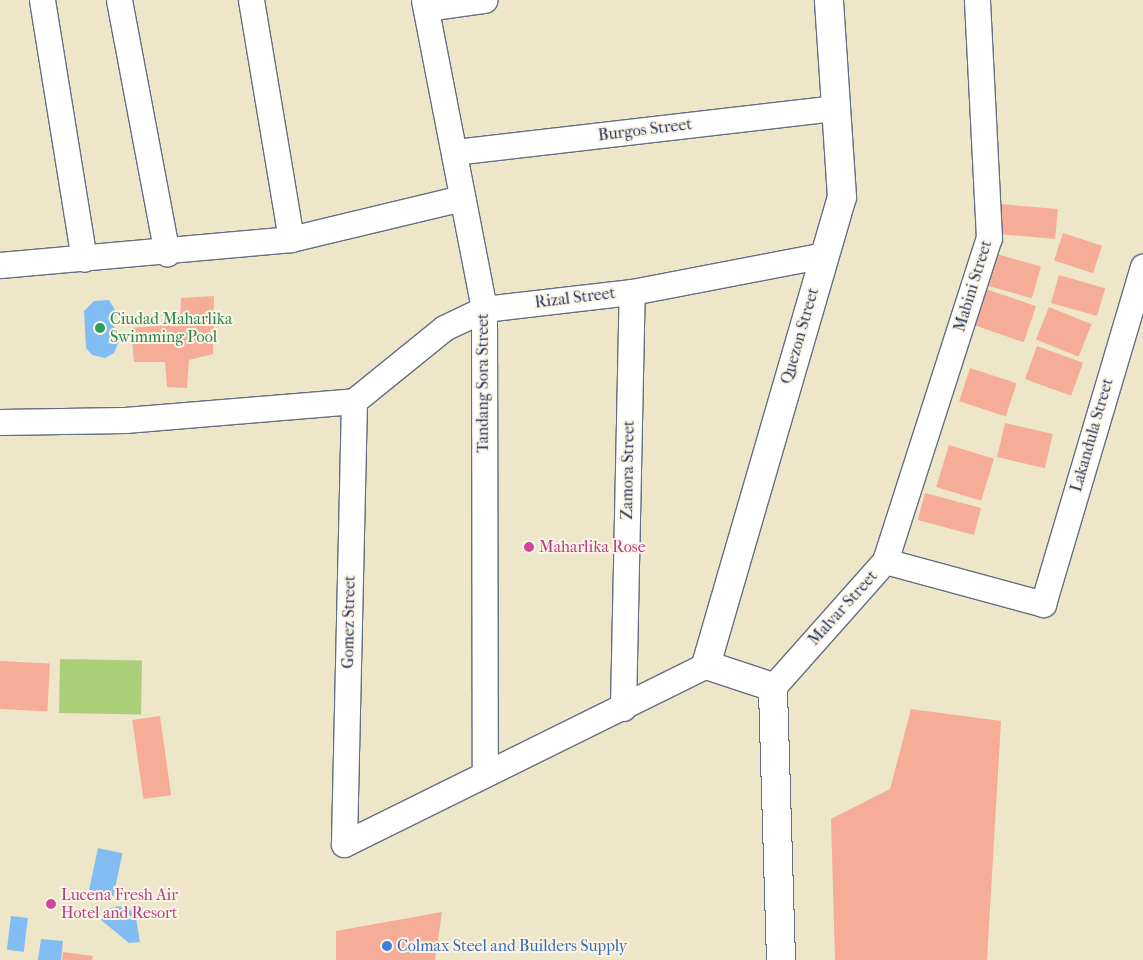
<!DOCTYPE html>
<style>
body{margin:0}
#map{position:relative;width:1143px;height:960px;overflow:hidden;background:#ede6c8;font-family:"IM FELL French Canon",serif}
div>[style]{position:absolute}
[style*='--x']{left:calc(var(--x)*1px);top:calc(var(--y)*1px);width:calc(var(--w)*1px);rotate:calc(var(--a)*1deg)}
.green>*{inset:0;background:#aacf78;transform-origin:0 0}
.water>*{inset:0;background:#81bdf3;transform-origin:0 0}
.building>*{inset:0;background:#f6ad98;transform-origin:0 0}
.roads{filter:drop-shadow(1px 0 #646f83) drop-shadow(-1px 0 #646f83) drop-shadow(0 1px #646f83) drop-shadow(0 -1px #646f83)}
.minor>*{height:25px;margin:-12.5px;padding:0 12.5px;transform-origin:12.5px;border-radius:12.5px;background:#fff}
.tertiary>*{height:28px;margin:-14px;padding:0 14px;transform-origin:14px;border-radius:14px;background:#fff}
.dots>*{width:14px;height:14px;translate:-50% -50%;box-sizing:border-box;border:2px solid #fcf5e5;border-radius:50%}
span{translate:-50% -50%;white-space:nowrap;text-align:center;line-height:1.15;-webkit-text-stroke:4px #fcf5e5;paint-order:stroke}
.street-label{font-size:16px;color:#1b2f5e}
.leisure-label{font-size:16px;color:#27864d}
.left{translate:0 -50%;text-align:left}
.hotel-label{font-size:16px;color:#b23c85}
.shop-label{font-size:16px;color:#366cbe}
</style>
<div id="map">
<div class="green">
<div style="left:60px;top:659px;width:82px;height:54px;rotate:1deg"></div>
</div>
<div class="water">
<div style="clip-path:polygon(109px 300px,117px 313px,113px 324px,120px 339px,114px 353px,105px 358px,92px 355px,86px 348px,84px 311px,94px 301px)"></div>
<div style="left:98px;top:848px;width:25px;height:46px;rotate:12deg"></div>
<div style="clip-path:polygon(119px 906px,135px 912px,140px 942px,129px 943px,101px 920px,108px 909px)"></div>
<div style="left:11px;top:916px;width:17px;height:34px;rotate:7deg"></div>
<div style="clip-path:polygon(41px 939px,63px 941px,61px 960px,38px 960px)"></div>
</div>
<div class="building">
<div style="left:1000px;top:204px;width:58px;height:30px;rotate:5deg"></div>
<div style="left:1063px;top:233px;width:41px;height:29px;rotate:18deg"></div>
<div style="left:990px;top:252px;width:53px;height:33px;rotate:16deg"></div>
<div style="left:1059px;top:275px;width:48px;height:29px;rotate:16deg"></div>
<div style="left:986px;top:289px;width:53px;height:38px;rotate:19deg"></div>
<div style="clip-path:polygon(214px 296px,213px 354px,189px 360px,187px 388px,167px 387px,165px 362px,134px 362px,131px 328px,180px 324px,181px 298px)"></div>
<div style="left:1049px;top:307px;width:46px;height:35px;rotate:22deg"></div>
<div style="left:1037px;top:346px;width:49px;height:35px;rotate:20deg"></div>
<div style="left:970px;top:368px;width:49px;height:35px;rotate:18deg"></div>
<div style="left:1005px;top:423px;width:49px;height:35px;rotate:13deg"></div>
<div style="left:949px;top:445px;width:47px;height:44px;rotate:17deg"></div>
<div style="left:925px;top:493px;width:58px;height:28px;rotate:15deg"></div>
<div style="left:0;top:661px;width:50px;height:48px;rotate:3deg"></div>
<div style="clip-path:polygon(911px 709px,1001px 721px,987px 960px,835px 960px,831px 819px,890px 789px)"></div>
<div style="left:160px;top:716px;width:80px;height:28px;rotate:82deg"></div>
<div style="clip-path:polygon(442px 912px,435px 960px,336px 960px,336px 931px)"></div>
<div style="clip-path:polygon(63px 952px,93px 956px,92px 960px,62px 960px)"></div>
</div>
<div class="roads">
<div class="minor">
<div style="--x:42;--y:0;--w:262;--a:80.8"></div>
<div style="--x:119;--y:0;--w:258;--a:79.3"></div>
<div style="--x:251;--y:0;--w:242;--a:80.5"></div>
<div style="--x:424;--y:0;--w:315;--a:79"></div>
<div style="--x:484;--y:309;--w:463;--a:89.9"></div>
<div style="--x:426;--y:8;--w:59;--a:-7.9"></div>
<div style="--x:455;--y:152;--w:384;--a:-6.6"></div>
<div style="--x:0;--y:265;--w:292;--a:-5.1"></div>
<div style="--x:291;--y:239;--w:176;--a:-13.5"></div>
<div style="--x:354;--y:401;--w:443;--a:91.3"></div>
<div style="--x:344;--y:844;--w:404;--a:-26.3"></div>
<div style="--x:354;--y:401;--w:116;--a:-39"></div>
<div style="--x:444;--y:328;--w:44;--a:-25.4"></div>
<div style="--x:484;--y:309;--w:149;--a:-6.6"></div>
<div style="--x:632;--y:292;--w:196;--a:-10.9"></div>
<div style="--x:0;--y:422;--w:125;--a:-0.9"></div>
<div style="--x:125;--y:420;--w:230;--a:-4.7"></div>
<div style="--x:885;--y:561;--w:339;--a:-72.2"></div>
<div style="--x:989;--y:238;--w:238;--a:-92.9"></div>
<div style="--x:773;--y:687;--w:169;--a:-48.4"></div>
<div style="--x:885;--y:561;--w:164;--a:15.2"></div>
<div style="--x:1043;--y:604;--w:352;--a:-73.5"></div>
<div style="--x:623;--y:708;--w:416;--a:-88.8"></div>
</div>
<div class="tertiary">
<div style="--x:781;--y:960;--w:273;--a:-91.7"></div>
<div style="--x:773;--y:687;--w:71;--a:-161.8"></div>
<div style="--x:706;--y:665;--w:487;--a:-73.8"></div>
<div style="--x:842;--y:197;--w:197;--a:-93.8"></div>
</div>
</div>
<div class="dots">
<div style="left:100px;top:328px;background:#2e9e5b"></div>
<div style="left:529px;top:547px;background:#d1479c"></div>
<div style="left:51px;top:904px;background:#d1479c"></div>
<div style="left:387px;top:946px;background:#3f7fe0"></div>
</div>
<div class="street-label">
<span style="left:645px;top:130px;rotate:-7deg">Burgos Street</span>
<span style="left:973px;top:286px;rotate:-73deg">Mabini Street</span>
<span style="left:575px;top:298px;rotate:-7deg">Rizal Street</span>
<span style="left:800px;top:336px;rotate:-74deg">Quezon Street</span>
<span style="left:483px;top:383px;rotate:-90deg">Tandang Sora Street</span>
<span style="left:1092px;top:435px;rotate:-74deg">Lakandula Street</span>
<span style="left:628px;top:470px;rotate:-89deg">Zamora Street</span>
<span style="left:843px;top:608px;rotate:-48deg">Malvar Street</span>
<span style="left:349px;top:622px;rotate:-89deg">Gomez Street</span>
</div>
<div class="leisure-label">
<span class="left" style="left:110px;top:328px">Ciudad Maharlika<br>Swimming Pool</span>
</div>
<div class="hotel-label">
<span class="left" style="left:539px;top:547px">Maharlika Rose</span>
<span class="left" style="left:61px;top:904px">Lucena Fresh Air<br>Hotel and Resort</span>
</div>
<div class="shop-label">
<span class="left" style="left:397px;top:946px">Colmax Steel and Builders Supply</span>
</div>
</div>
